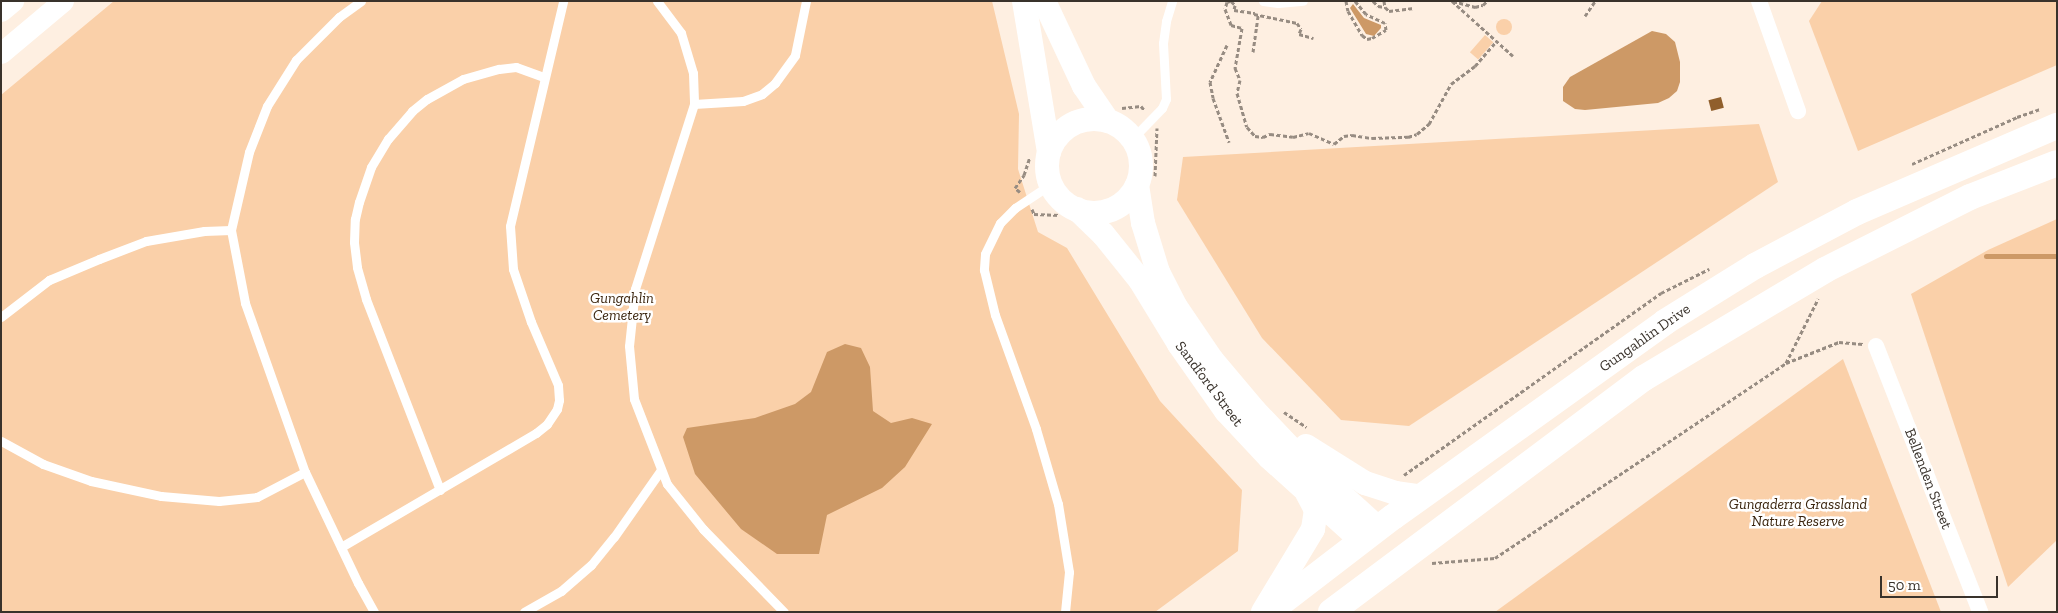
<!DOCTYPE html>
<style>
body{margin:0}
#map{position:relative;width:2058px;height:613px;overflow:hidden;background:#feefe1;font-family:"Zilla Slab",serif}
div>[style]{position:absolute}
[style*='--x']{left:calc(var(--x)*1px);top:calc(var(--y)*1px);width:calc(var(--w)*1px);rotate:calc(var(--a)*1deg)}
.green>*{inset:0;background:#fad0a9;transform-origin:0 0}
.round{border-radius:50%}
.water>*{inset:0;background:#cd9966}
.stream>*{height:5px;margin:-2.5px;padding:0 2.5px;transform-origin:2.5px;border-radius:2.5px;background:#cd9966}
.building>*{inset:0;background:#905f2c;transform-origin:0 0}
.path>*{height:3px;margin-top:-1.5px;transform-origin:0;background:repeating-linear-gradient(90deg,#978c82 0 4px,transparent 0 6.5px)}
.service>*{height:9px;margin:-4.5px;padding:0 4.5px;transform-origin:4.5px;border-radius:4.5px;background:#fff}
.minor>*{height:16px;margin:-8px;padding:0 8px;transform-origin:8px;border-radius:8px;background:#fff}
.tertiary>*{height:21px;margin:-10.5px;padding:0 10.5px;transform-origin:10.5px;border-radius:10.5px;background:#fff}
.secondary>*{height:24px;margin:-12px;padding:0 12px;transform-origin:12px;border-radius:12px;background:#fff}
.secondary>.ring{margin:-12px;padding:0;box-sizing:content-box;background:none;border:24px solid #fff;border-radius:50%}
.primary>*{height:26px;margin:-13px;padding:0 13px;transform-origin:13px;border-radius:13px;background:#fff}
span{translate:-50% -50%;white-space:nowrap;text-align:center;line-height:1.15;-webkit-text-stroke:5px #fff;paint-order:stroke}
.park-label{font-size:15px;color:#3a240d;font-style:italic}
.street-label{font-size:15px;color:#39322b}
.frame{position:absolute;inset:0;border:2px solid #39322b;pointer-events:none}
.scale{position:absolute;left:1880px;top:576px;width:118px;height:22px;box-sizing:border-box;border:2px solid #39322b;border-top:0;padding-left:6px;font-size:15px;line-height:18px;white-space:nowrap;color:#39322b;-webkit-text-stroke:4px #fff;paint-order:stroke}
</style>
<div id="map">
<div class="green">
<div style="clip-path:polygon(114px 1px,992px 1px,1019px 114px,1018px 169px,1038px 232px,1067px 248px,1160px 401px,1242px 490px,1238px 551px,1155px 612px,1px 612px,1px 95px)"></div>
<div style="clip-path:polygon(1822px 1px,2057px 1px,2057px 65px,1858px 151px,1809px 21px)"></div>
<div class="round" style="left:1496px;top:19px;width:16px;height:16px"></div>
<div style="left:1485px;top:35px;width:11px;height:23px;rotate:41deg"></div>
<div style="clip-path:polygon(1759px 124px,1778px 182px,1409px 426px,1341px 420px,1262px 338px,1177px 200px,1183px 157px)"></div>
<div style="clip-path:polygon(2057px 219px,2057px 540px,2008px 587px,1911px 294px,1988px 250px)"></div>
<div style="clip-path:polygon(1843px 359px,1941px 612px,1495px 612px,1554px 569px)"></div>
</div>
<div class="water">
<div style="clip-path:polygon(1353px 4px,1364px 18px,1381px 25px,1381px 28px,1374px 36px,1366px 34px,1350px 8px)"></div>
<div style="clip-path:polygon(1652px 31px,1666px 34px,1675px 42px,1680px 62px,1680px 82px,1677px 91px,1669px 98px,1658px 103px,1585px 110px,1575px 109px,1563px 101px,1563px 87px,1570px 77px)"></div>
<div style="clip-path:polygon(845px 344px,861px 348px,870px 367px,873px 411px,891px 423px,912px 418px,932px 424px,905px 467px,882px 488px,827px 515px,819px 554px,777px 554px,741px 529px,695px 474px,683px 437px,687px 428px,755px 418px,795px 404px,811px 392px,827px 352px)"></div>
</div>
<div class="stream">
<div style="--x:1986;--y:256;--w:71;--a:0"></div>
</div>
<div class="building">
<div style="left:1721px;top:97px;width:11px;height:13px;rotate:75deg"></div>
</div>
<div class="path">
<div style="--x:1230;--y:1;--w:3;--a:162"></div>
<div style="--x:1227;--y:2;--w:7;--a:106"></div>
<div style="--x:1225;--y:9;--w:17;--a:69"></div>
<div style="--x:1231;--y:25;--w:11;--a:15"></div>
<div style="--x:1242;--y:28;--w:41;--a:99.9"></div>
<div style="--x:1235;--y:68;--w:13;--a:67"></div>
<div style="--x:1240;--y:80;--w:13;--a:103"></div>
<div style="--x:1237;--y:93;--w:35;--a:74"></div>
<div style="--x:1247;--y:127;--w:12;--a:48"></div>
<div style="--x:1255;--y:136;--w:8;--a:7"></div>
<div style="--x:1263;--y:137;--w:8;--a:-23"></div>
<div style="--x:1270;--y:134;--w:23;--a:7"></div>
<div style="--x:1293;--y:137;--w:16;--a:-14"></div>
<div style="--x:1309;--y:133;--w:27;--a:24"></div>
<div style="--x:1334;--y:144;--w:13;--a:-39"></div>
<div style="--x:1344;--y:136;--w:8;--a:-7"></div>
<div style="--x:1352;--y:135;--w:20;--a:9"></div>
<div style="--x:1372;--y:138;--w:36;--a:-2"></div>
<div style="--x:1408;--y:137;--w:9;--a:-18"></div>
<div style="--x:1417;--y:134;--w:16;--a:-40"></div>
<div style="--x:1429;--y:124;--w:46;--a:-61.2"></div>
<div style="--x:1451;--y:84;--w:30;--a:-37"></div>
<div style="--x:1475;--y:66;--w:33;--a:-49"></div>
<div style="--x:1231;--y:1;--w:6;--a:45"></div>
<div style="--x:1235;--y:5;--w:5;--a:101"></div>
<div style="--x:1234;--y:10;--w:21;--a:8"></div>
<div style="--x:1346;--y:1;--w:10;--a:79"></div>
<div style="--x:1348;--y:11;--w:28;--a:60"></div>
<div style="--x:1362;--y:35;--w:6;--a:39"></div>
<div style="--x:1367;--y:39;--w:5;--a:-11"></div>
<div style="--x:1372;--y:38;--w:16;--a:-30"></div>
<div style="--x:1386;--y:30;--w:7;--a:-98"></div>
<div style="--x:1385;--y:23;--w:21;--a:-155"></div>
<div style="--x:1366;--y:14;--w:17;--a:-130"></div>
<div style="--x:1373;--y:1;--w:7;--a:45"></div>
<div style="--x:1378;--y:6;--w:7;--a:8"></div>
<div style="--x:1384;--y:1;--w:6;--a:81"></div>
<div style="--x:1385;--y:7;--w:6;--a:45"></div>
<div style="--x:1389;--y:11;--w:25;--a:-7"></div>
<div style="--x:1452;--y:1;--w:82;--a:42"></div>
<div style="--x:1453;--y:1;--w:23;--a:15"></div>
<div style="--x:1475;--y:7;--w:8;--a:-14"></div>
<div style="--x:1483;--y:5;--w:6;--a:-45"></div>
<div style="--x:1254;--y:14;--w:44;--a:11.8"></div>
<div style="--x:1297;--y:23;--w:7;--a:56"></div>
<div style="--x:1301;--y:29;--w:5;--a:112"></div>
<div style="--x:1299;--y:34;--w:15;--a:16"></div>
<div style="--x:1585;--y:16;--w:18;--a:-56"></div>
<div style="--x:1227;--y:45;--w:41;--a:114.7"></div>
<div style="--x:1210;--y:82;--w:16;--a:79"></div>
<div style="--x:1213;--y:98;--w:47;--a:70"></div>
<div style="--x:1253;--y:52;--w:37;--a:-82"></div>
<div style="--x:1122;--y:108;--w:19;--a:-6"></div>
<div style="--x:1141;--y:106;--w:6;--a:51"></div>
<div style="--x:1912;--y:164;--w:115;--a:-24.1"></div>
<div style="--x:2017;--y:117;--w:24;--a:-19"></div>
<div style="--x:1155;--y:176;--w:48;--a:-87.6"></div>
<div style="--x:1020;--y:192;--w:6;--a:-141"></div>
<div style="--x:1015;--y:188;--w:16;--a:-55"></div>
<div style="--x:1024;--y:175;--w:19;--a:-72"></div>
<div style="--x:1032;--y:209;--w:5;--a:68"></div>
<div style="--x:1034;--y:214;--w:26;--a:2"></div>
<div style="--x:1786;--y:363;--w:72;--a:-63.4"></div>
<div style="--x:1284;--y:412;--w:27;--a:34"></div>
<div style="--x:1404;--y:475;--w:315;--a:-35.3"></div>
<div style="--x:1661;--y:293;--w:54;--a:-26.6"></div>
<div style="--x:1432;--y:563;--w:63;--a:-4.5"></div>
<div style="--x:1495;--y:558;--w:350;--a:-33.8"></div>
<div style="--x:1786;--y:363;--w:57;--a:-21.6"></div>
<div style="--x:1839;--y:342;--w:24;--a:5"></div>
</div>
<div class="service">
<div style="--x:361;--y:1;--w:27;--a:144"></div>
<div style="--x:339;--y:17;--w:61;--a:135"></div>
<div style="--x:296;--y:60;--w:54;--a:122.2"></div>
<div style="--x:267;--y:106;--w:49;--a:111.4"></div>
<div style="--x:249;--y:152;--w:80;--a:103"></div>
<div style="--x:231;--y:230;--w:74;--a:79.1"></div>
<div style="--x:245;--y:303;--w:179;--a:70.5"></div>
<div style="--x:305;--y:472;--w:123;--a:64.5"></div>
<div style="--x:358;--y:583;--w:33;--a:61"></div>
<div style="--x:657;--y:1;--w:40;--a:53"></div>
<div style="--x:681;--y:33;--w:42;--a:73.3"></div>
<div style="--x:693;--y:73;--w:31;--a:88"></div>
<div style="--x:694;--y:104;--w:194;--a:107.7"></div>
<div style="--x:635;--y:289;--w:57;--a:96"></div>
<div style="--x:629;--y:346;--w:53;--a:84.6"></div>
<div style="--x:634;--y:399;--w:91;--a:68.8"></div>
<div style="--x:667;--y:484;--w:58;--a:51.3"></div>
<div style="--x:703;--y:529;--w:116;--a:45.7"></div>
<div style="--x:1263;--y:1;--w:15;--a:8"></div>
<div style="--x:1278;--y:3;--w:25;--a:-5"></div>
<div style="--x:694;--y:104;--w:49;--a:-3.5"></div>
<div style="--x:743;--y:101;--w:20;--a:-20"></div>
<div style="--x:762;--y:94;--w:17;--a:-40"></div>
<div style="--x:775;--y:83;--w:34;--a:-54"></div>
<div style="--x:795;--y:55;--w:55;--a:-78.5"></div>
<div style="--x:1132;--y:139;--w:43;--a:-45.9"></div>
<div style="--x:1162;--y:108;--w:10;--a:-66"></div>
<div style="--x:1166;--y:99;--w:56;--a:-93.1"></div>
<div style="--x:1163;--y:43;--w:22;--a:-82"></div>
<div style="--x:1166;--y:21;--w:21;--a:-73"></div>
<div style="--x:1051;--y:184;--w:43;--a:146.3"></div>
<div style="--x:1015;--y:208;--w:21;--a:135"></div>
<div style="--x:1000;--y:223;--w:34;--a:116"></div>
<div style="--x:985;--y:254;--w:16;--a:94"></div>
<div style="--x:984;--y:270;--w:46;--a:76.3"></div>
<div style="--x:995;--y:315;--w:121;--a:70.2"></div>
<div style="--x:1036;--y:429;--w:78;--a:73.7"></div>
<div style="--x:1058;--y:504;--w:69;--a:80.8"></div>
<div style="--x:1069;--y:572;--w:40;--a:95.7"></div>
<div style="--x:1;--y:317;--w:61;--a:-37.6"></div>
<div style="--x:49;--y:280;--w:54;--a:-22.8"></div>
<div style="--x:99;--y:259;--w:50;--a:-21"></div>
<div style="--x:146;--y:241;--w:59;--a:-9.8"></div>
<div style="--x:204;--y:231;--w:27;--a:-2"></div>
<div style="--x:1;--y:441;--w:48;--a:28.7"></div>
<div style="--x:43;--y:464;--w:51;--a:19.5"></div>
<div style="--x:91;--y:481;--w:72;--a:12.1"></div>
<div style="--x:161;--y:496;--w:58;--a:4.9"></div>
<div style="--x:219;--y:501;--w:38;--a:-6"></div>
<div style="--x:257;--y:497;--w:54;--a:-27.5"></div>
<div style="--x:440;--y:490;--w:205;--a:-111.2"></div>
<div style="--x:366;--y:299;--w:33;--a:-106"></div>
<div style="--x:357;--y:267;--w:25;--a:-97"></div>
<div style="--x:354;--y:242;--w:23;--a:-88"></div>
<div style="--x:355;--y:219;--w:17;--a:-77"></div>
<div style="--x:359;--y:202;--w:37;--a:-71"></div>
<div style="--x:371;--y:167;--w:33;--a:-59"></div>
<div style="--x:388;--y:139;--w:37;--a:-49"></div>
<div style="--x:412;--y:111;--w:19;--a:-39"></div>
<div style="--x:427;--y:99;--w:41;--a:-29.1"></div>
<div style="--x:463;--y:79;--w:37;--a:-16"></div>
<div style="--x:499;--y:69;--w:17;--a:-7"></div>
<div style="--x:516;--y:67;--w:30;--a:20"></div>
<div style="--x:341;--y:547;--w:226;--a:-30.3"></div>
<div style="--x:536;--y:433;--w:14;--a:-39"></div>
<div style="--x:547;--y:424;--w:18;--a:-56"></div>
<div style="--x:557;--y:409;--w:9;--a:-77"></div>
<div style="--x:559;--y:400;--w:15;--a:-94"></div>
<div style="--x:558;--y:385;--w:69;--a:-113.2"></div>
<div style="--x:531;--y:322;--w:56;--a:-108.8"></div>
<div style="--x:513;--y:269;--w:43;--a:-94"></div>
<div style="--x:510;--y:226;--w:231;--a:-76.7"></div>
<div style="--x:524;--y:612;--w:43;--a:-29.6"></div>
<div style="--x:561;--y:591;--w:40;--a:-41"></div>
<div style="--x:591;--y:565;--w:36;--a:-51"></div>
<div style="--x:614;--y:537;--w:82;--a:-55"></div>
</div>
<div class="minor">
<div style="--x:1759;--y:1;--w:117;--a:70.5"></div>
<div style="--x:1876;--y:346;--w:286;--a:68.6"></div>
</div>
<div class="tertiary">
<div style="--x:1;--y:11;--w:16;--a:-40"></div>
<div style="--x:1;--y:53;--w:81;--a:-40"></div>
</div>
<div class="secondary">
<div style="--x:1024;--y:1;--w:153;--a:80.6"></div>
<div style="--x:1044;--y:1;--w:94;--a:64.8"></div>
<div style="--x:1084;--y:86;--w:42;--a:55.6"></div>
<div class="ring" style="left:1047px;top:119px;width:70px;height:70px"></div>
<div style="--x:1137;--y:185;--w:38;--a:81"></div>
<div style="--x:1143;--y:223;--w:51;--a:73"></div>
<div style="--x:1158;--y:272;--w:39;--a:63"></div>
<div style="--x:1176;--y:307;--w:64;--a:55.8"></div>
<div style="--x:1212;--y:360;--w:67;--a:49.9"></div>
<div style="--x:1255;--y:411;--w:58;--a:46.4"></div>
<div style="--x:1295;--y:453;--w:112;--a:42.1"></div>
<div style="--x:1077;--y:209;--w:36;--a:44"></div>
<div style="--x:1103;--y:234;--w:59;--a:51.2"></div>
<div style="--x:1140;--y:280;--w:75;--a:58.6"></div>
<div style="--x:1179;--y:344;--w:82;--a:55"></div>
<div style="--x:1226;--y:411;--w:63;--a:46.9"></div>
<div style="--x:1269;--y:457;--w:124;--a:42.1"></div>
<div style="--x:1306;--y:446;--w:70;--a:32.1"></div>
<div style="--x:1365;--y:483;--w:32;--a:18"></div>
<div style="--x:1395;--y:493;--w:27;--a:8"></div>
<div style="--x:1263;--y:612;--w:97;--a:-58.9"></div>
<div style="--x:1313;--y:529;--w:19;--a:-81"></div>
<div style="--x:1316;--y:510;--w:19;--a:-118"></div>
</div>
<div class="primary">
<div style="--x:1269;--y:612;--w:156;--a:-37.5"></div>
<div style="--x:1393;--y:517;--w:335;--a:-35.6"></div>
<div style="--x:1665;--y:322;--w:106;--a:-31.9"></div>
<div style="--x:1755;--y:266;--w:115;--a:-27.9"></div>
<div style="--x:1857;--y:212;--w:218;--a:-23.3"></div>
<div style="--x:1331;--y:612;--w:391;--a:-36.8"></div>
<div style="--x:1644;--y:378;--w:211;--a:-30.8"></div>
<div style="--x:1825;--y:270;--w:162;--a:-26.7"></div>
<div style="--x:1970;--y:197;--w:93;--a:-21.3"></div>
</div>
<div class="park-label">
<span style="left:622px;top:307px">Gungahlin<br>Cemetery</span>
<span style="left:1798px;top:513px">Gungaderra Grassland<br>Nature Reserve</span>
</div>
<div class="street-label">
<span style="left:1645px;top:338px;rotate:-35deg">Gungahlin Drive</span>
<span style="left:1209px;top:384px;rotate:53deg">Sandford Street</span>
<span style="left:1928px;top:479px;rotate:69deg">Bellenden Street</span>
</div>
<div class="frame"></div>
<div class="scale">50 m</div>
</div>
